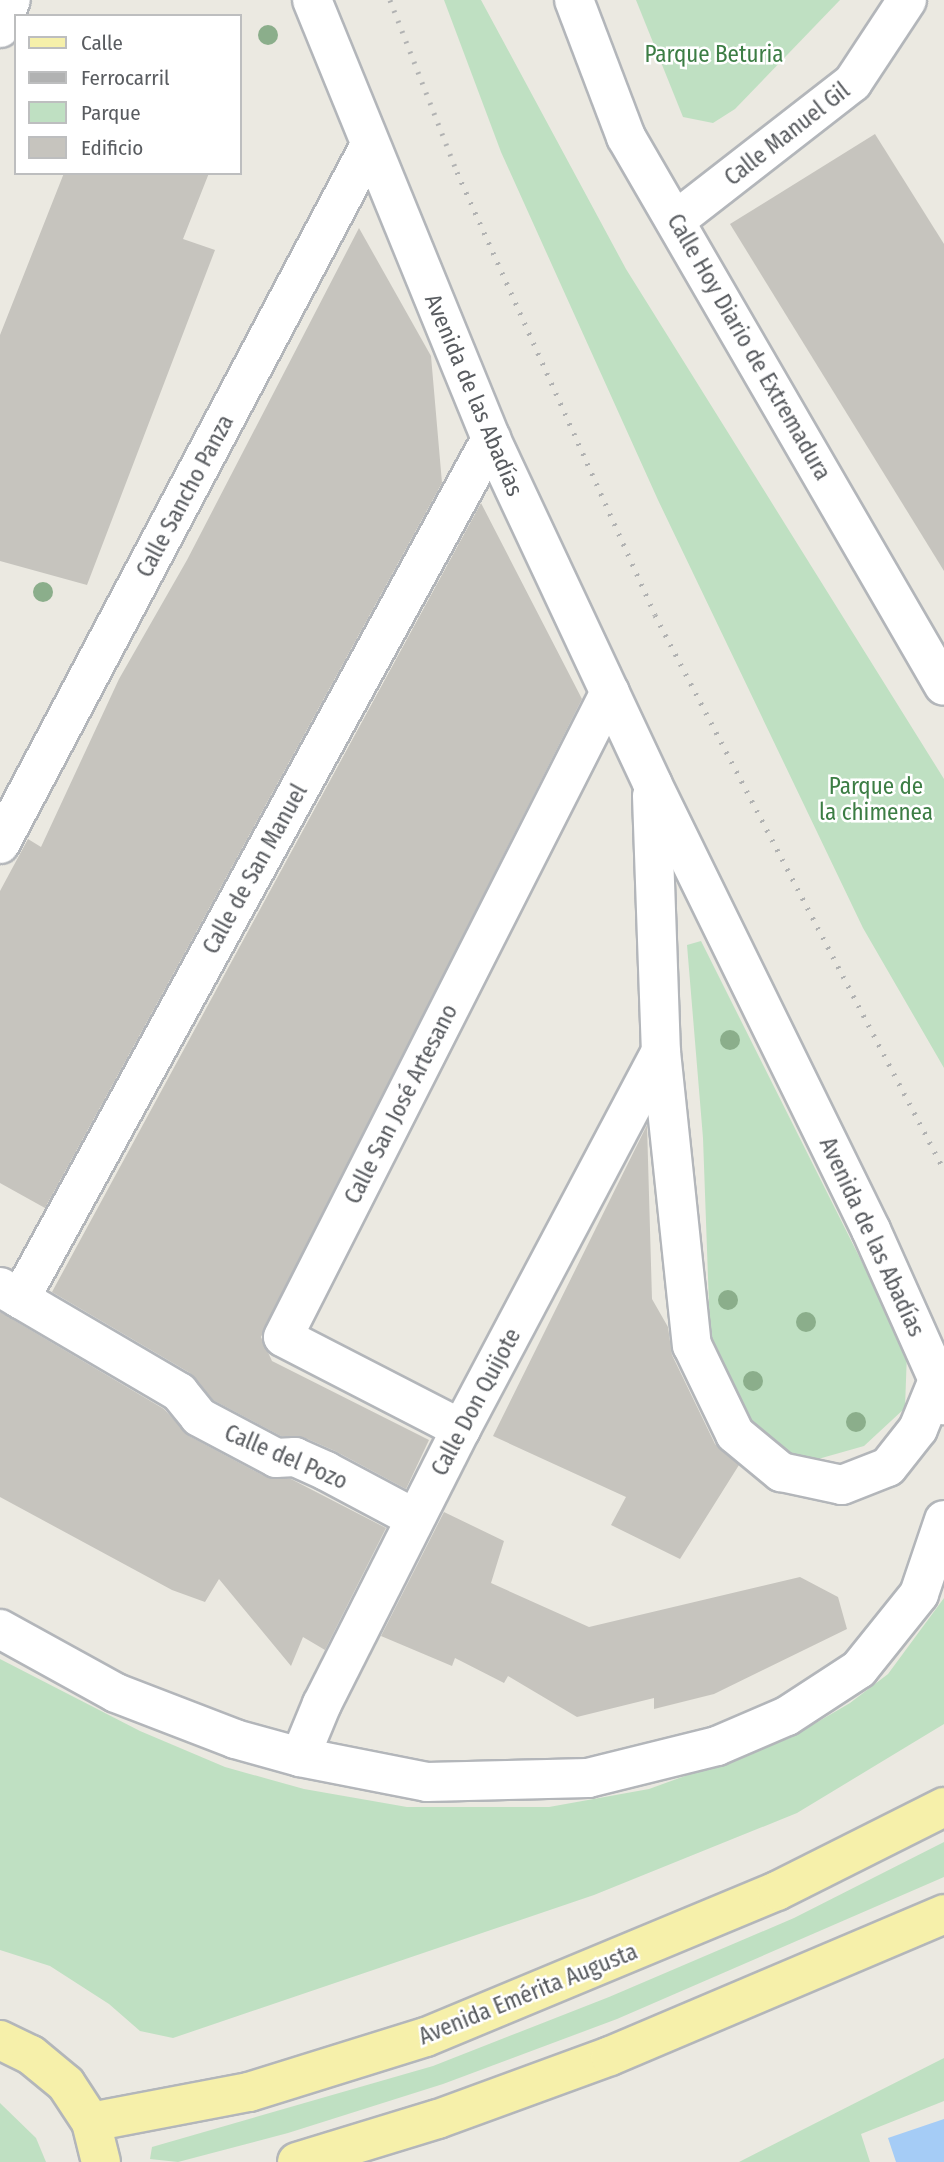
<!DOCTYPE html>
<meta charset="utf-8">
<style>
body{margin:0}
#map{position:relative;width:944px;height:2162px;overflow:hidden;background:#ebe9e1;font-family:"Fira Sans Condensed",sans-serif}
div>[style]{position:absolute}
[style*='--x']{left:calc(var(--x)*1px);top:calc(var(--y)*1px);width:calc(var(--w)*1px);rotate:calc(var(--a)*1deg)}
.green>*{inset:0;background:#bfe0c2}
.water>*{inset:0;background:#a5ccf6}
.building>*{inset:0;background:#c6c4be}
.roads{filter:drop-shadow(2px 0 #b3b6ba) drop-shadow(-2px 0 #b3b6ba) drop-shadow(0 2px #b3b6ba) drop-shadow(0 -2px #b3b6ba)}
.street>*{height:38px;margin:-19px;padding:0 19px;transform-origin:19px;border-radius:19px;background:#fff}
.primary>*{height:38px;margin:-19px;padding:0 19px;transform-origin:19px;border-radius:19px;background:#f6f0aa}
.rail>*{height:5px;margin-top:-2.5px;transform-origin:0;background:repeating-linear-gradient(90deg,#b1b2b2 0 2px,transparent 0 11px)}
.trees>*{width:20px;height:20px;margin:-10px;border-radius:50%;background:#8bae8b}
span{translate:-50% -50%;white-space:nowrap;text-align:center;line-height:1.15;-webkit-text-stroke:5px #fff;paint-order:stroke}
.park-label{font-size:23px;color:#3c7d44}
.street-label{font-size:23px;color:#595c60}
.legend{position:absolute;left:14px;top:14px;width:228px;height:161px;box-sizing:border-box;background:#fff;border:2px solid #bdbebf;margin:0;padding:9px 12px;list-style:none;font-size:21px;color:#595c60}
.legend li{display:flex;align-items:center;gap:14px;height:35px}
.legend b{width:35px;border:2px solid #bdbebf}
</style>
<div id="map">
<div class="green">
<div style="clip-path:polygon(444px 0,481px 0,626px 269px,944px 779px,944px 1068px,863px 928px,658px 500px,501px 152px)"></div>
<div style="clip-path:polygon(636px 0,840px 0,735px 109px,713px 123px,683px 117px)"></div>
<div style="clip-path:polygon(701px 941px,907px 1352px,905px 1408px,864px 1446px,804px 1463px,743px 1419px,710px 1333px,703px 1138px,687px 945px)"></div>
<div style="clip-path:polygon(944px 1598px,944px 1724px,797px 1813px,594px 1895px,173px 2038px,140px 2031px,109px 2004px,50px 1966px,0 1950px,0 1659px,140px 1731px,225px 1767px,304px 1789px,407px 1807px,549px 1807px,649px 1789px,790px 1738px,850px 1703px,888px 1674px)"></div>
<div style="clip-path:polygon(944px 1842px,944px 1877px,617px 2019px,443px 2084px,288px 2133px,178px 2162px,150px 2159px,152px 2147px,433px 2066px,609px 1997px,794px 1918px)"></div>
<div style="clip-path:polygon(944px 2058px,944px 2101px,861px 2134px,870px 2162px,739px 2162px)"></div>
<div style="clip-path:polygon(0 2103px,36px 2138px,46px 2162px,0 2162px)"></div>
</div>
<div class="water">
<div style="clip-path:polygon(944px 2119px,944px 2162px,896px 2162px,888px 2138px)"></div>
</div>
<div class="building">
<div style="clip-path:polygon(875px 134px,944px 244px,944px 571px,730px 224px)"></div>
<div style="clip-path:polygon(64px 173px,209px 173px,183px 239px,215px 250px,87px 585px,0 561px,0 335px)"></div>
<div style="clip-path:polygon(359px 228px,431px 356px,442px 483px,45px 1208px,0 1183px,0 891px,28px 839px,41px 847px,119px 679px,187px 560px)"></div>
<div style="clip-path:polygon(481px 503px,582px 699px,261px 1337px,272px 1361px,429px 1440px,406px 1489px,335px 1451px,303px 1437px,281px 1436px,213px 1400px,190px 1373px,52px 1292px)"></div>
<div style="clip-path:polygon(647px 1125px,652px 1299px,668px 1327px,672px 1355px,715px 1444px,739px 1465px,680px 1559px,611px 1525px,626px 1497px,493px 1436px)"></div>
<div style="clip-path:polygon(0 1312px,164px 1409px,189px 1436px,266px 1477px,291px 1479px,386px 1528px,325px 1650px,303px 1637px,291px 1666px,219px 1579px,205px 1602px,172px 1590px,0 1497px)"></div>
<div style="clip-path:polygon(444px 1512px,504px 1541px,491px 1583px,589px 1627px,800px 1577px,838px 1597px,847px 1629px,714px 1694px,654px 1709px,654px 1698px,577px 1717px,508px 1676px,504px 1683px,455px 1658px,452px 1666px,381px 1636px)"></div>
</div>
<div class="roads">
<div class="street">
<div style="--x:312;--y:0;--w:474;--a:67.8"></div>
<div style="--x:491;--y:439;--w:380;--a:64.9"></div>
<div style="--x:652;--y:783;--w:498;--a:63.9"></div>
<div style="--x:871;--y:1230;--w:164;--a:65.9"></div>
<div style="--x:938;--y:1380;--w:26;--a:77"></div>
<div style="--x:574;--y:0;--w:147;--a:69.2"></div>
<div style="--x:626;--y:137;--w:634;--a:59.92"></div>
<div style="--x:0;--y:28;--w:30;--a:-69"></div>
<div style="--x:676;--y:220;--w:224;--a:-37.9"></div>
<div style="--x:853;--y:82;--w:98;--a:-56.6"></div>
<div style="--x:652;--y:796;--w:256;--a:88"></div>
<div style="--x:661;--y:1052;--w:295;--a:84"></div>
<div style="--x:692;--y:1345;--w:99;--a:64.2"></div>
<div style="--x:735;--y:1434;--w:60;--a:39.6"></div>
<div style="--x:781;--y:1472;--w:62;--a:12"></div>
<div style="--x:842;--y:1485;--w:49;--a:-21.4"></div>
<div style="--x:888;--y:1467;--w:48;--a:-51.7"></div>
<div style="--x:918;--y:1429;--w:53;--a:-67.8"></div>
<div style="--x:0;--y:844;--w:789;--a:-62.1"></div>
<div style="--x:0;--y:1287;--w:208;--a:30.4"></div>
<div style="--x:179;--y:1392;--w:32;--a:51"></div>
<div style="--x:199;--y:1417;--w:87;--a:28"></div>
<div style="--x:276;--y:1458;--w:19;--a:-3"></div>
<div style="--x:295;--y:1457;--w:34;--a:24"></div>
<div style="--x:326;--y:1471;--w:83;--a:28.1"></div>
<div style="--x:20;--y:1299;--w:981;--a:-61.29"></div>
<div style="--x:461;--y:1429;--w:200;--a:-152.7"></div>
<div style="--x:283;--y:1337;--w:723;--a:-63.12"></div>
<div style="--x:0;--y:1629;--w:132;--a:28.9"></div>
<div style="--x:116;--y:1693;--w:128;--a:21.1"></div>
<div style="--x:235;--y:1739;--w:67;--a:15.5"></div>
<div style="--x:300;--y:1757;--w:129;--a:11.1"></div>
<div style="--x:427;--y:1782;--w:161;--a:-1.4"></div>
<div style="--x:588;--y:1778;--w:133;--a:-13.9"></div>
<div style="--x:717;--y:1746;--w:76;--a:-23.2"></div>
<div style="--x:787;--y:1716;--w:86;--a:-33.1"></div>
<div style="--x:859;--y:1669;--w:96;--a:-51.3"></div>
<div style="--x:919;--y:1594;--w:78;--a:-71.3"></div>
<div style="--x:300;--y:1757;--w:57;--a:-67.5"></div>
<div style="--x:322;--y:1704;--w:308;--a:-63.2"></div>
<div style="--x:461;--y:1429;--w:427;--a:-62.1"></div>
</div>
<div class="primary">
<div style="--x:0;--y:2040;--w:34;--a:26"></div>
<div style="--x:31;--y:2055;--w:45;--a:39.6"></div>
<div style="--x:66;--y:2084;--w:45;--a:56.7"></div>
<div style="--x:91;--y:2122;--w:41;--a:76"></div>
<div style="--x:91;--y:2122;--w:161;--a:-10.8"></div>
<div style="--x:249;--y:2092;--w:185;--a:-17.3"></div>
<div style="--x:426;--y:2037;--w:380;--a:-22.6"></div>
<div style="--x:777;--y:1891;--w:187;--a:-26.7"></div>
<div style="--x:297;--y:2162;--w:147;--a:-17"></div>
<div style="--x:438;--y:2119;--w:183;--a:-20.1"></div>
<div style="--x:610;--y:2056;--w:363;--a:-23"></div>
</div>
</div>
<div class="rail">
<div style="--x:390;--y:0;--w:185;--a:68.7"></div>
<div style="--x:457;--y:172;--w:485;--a:65.9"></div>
<div style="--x:655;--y:615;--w:626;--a:62.49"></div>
</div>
<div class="trees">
<div style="left:268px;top:35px"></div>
<div style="left:43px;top:592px"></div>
<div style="left:730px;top:1040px"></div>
<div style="left:728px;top:1300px"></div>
<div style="left:806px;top:1322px"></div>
<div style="left:753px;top:1381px"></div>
<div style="left:856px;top:1422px"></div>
</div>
<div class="park-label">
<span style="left:714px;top:54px">Parque Beturia</span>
<span style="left:876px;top:799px">Parque de<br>la chimenea</span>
</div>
<div class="street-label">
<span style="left:787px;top:134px;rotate:-38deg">Calle Manuel Gil</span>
<span style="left:749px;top:347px;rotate:60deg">Calle Hoy Diario de Extremadura</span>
<span style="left:474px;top:395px;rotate:67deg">Avenida de las Abadías</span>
<span style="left:185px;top:496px;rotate:-62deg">Calle Sancho Panza</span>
<span style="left:255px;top:869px;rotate:-61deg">Calle de San Manuel</span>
<span style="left:401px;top:1104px;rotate:-63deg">Calle San José Artesano</span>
<span style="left:872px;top:1237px;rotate:65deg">Avenida de las Abadías</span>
<span style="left:476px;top:1402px;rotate:-62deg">Calle Don Quijote</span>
<span style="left:286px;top:1457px;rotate:23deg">Calle del Pozo</span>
<span style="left:528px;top:1994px;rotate:-22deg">Avenida Emérita Augusta</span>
</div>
<ul class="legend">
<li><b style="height:9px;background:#f6f0aa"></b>Calle</li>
<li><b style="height:9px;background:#b1b2b2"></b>Ferrocarril</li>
<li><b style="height:19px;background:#bfe0c2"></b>Parque</li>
<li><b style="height:19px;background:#c6c4be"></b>Edificio</li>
</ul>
</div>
